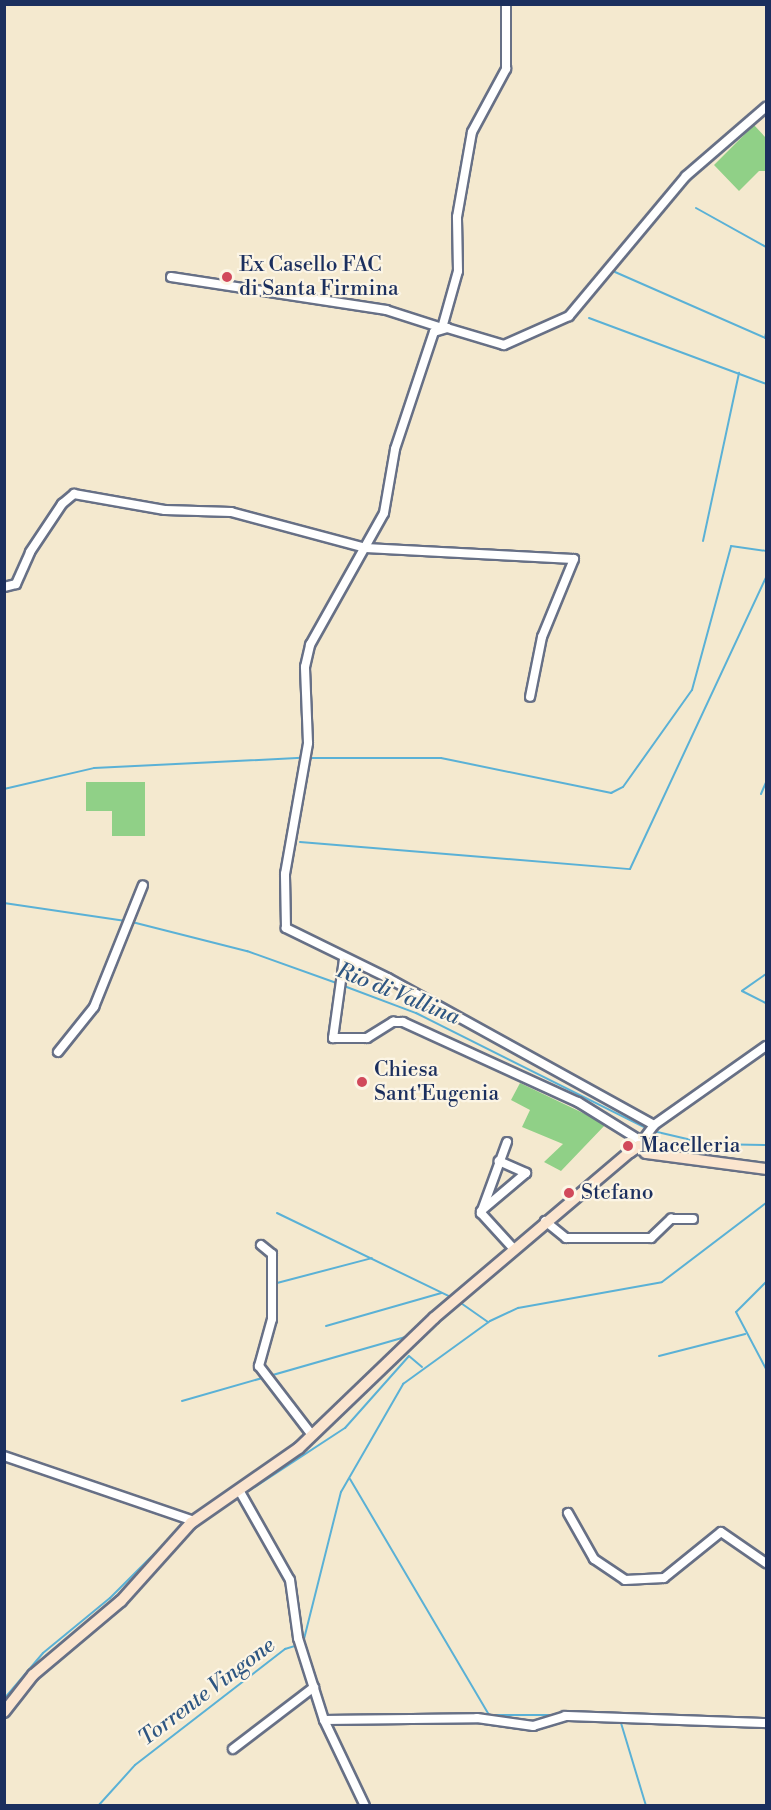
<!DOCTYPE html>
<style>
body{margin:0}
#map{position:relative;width:771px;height:1810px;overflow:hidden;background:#f4e9cf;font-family:"Libre Bodoni",serif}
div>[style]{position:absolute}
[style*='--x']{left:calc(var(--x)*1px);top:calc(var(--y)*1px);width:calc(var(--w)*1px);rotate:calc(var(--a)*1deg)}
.green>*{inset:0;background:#90d087}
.stream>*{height:2px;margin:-1px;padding:0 1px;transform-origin:1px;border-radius:1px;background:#5ab1d6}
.roads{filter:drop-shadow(2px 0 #677086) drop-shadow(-2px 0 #677086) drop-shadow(0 2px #677086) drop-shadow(0 -2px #677086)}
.street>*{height:8px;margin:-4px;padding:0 4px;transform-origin:4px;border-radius:4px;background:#fff}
.secondary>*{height:10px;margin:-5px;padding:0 5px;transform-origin:5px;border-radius:5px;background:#fbe5cf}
.dots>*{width:16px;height:16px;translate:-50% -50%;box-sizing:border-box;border:3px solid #fcf5e5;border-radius:50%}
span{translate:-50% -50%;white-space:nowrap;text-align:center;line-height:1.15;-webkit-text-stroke:4.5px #fcf5e5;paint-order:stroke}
.poi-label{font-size:21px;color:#1b2f5e}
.left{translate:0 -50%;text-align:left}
.water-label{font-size:22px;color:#2e5682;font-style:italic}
.frame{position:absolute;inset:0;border:6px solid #1b2f5e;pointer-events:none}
</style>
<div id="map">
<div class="green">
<div style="clip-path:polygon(754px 125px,766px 138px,766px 171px,759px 171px,739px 191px,714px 165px)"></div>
<div style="clip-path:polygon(86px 782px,145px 782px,145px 836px,112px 836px,112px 811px,86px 811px)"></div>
<div style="clip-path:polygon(520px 1083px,606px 1124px,561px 1171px,544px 1162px,563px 1144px,522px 1127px,530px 1110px,511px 1100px)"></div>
</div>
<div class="stream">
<div style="--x:696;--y:208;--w:80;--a:29.1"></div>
<div style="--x:615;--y:272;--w:164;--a:23.7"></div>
<div style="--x:765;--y:338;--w:5;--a:-79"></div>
<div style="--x:589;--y:318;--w:189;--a:20.4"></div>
<div style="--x:703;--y:541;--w:172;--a:-77.9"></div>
<div style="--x:308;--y:758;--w:133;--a:0"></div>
<div style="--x:441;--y:758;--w:174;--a:11.6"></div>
<div style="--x:611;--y:793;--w:13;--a:-27"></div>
<div style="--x:623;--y:787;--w:119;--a:-54.6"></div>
<div style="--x:692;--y:690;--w:149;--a:-74.8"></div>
<div style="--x:731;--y:546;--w:35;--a:8"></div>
<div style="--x:4;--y:789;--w:92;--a:-13.1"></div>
<div style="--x:94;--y:768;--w:208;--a:-2.8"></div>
<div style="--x:761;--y:794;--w:13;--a:-67"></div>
<div style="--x:300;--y:842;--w:331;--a:4.7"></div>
<div style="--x:630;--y:869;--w:321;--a:-65"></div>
<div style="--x:4;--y:903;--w:123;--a:8.4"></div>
<div style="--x:132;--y:922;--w:119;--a:14.2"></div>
<div style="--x:247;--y:951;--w:98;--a:19.7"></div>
<div style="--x:766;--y:974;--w:29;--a:145"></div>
<div style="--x:742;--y:991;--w:27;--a:27"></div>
<div style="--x:344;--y:986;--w:77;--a:20.6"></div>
<div style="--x:416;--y:1013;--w:259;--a:26.6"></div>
<div style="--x:653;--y:1131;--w:57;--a:13.1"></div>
<div style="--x:709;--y:1144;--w:57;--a:1"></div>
<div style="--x:277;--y:1213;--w:195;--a:25.8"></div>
<div style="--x:766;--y:1282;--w:42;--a:135"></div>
<div style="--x:736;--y:1312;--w:64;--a:62.2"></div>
<div style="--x:277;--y:1283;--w:98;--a:-14.7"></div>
<div style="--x:458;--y:1301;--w:37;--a:35"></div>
<div style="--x:326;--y:1326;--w:120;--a:-16"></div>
<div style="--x:659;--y:1356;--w:89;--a:-14.3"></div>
<div style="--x:182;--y:1401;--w:236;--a:-16"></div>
<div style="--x:350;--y:1479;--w:274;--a:59.5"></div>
<div style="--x:489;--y:1715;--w:68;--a:0"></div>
<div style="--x:244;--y:1494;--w:121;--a:-33.2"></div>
<div style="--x:345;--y:1428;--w:96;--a:-48.4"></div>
<div style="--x:409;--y:1356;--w:17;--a:40"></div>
<div style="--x:199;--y:1523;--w:49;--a:-32.4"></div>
<div style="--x:303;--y:1643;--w:156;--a:-75.9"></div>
<div style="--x:341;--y:1492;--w:125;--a:-60.1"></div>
<div style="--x:403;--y:1384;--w:107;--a:-35.9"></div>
<div style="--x:490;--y:1321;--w:31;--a:-25"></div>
<div style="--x:518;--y:1308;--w:146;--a:-10.2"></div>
<div style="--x:662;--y:1282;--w:131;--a:-37.2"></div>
<div style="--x:4;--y:1699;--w:60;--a:-49.7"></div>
<div style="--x:43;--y:1653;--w:87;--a:-39.4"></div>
<div style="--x:110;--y:1598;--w:106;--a:-45"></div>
<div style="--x:605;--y:1721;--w:16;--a:7"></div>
<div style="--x:621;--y:1723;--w:87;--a:73.2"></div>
<div style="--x:98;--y:1806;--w:55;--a:-47.9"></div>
<div style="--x:135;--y:1765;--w:190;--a:-37.7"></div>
<div style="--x:285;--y:1649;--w:14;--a:-17"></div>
</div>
<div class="roads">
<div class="street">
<div style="--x:171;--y:277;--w:218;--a:8.7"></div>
<div style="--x:386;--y:310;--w:59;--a:17.8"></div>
<div style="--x:442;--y:328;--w:59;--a:-74.3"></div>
<div style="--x:458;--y:271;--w:54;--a:-91.1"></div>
<div style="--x:457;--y:217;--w:86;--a:-80"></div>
<div style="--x:472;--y:132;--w:72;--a:-61.6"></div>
<div style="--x:506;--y:69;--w:65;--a:-90"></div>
<div style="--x:4;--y:587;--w:12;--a:-14"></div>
<div style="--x:16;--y:584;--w:35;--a:-66"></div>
<div style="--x:30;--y:552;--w:58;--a:-56.3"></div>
<div style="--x:62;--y:504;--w:16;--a:-40"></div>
<div style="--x:74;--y:494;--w:92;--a:10"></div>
<div style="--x:165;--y:510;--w:66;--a:1.7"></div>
<div style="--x:231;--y:512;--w:139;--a:15"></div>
<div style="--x:365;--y:548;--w:209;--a:3"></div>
<div style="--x:574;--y:559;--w:84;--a:112.3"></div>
<div style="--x:542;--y:637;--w:61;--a:101.3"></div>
<div style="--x:344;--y:959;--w:80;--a:97.9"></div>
<div style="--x:333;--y:1038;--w:34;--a:0"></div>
<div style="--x:367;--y:1038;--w:31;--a:-32"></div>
<div style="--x:393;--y:1022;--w:10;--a:0"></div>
<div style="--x:403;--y:1022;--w:192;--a:24.6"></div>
<div style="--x:578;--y:1102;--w:74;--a:31.8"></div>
<div style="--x:58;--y:1052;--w:58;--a:-51.3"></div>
<div style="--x:94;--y:1007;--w:131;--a:-68.1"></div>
<div style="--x:654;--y:1125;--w:304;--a:-151.1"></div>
<div style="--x:388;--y:978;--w:114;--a:-153.9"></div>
<div style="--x:286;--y:928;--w:54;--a:-91.1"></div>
<div style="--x:285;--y:874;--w:133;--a:-80"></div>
<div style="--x:308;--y:743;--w:76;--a:-92.3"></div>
<div style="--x:305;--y:667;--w:23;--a:-77"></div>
<div style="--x:310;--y:645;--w:151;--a:-60.7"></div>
<div style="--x:384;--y:513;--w:65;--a:-80.2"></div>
<div style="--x:395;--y:449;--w:123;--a:-71.6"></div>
<div style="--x:434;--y:332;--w:14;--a:-17"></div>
<div style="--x:447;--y:328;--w:59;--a:16.6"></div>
<div style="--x:504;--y:345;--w:71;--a:-24"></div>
<div style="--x:569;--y:316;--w:182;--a:-50.1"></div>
<div style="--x:686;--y:176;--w:106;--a:-40.8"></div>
<div style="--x:654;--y:1125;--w:137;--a:-35.2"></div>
<div style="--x:507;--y:1142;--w:76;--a:110.1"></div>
<div style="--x:481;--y:1213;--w:47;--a:47.6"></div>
<div style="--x:639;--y:1145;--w:25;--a:-53"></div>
<div style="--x:481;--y:1211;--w:59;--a:-40.2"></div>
<div style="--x:526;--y:1173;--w:30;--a:-156"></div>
<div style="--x:545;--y:1221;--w:27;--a:39"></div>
<div style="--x:566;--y:1238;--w:85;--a:0"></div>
<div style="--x:651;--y:1238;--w:28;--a:-44"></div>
<div style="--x:671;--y:1219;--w:22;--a:0"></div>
<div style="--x:261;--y:1245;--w:14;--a:39"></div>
<div style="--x:272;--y:1254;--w:65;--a:90"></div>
<div style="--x:272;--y:1319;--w:49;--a:105.5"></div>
<div style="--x:259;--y:1366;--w:87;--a:52.5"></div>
<div style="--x:4;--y:1456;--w:201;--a:18.9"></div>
<div style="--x:239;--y:1490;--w:103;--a:60.5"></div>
<div style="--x:290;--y:1580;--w:59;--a:82.1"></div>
<div style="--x:298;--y:1638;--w:86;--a:72.4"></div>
<div style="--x:324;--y:1720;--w:95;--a:64.5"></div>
<div style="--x:568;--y:1513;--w:53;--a:60.5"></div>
<div style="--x:594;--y:1559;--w:37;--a:34"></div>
<div style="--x:625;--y:1580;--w:39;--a:-3"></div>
<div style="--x:664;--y:1578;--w:73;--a:-38.9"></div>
<div style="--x:721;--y:1532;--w:55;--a:34.6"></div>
<div style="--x:324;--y:1720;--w:153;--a:-0.7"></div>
<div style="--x:477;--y:1718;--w:57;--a:8.1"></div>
<div style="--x:533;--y:1726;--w:34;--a:-17"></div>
<div style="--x:565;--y:1716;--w:201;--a:2"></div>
<div style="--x:233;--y:1749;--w:102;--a:-37.4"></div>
</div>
<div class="secondary">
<div style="--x:4;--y:1712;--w:47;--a:-51.9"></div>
<div style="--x:33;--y:1675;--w:115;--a:-40.1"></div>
<div style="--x:121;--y:1601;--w:105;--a:-48.1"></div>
<div style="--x:191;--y:1523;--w:131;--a:-34.8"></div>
<div style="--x:299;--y:1448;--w:187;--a:-43.9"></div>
<div style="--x:434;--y:1318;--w:257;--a:-40.3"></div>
<div style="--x:630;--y:1152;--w:11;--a:-34"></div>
<div style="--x:639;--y:1146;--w:10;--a:45"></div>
<div style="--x:646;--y:1153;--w:121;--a:7.6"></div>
</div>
</div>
<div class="dots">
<div style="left:227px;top:277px;background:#d1495b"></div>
<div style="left:362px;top:1082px;background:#d1495b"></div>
<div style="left:628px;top:1146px;background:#d1495b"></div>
<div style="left:569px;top:1193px;background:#d1495b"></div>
</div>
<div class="poi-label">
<span class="left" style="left:239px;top:277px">Ex Casello FAC<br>di Santa Firmina</span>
<span class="left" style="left:374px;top:1082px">Chiesa<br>Sant'Eugenia</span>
<span class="left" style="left:640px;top:1146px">Macelleria</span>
<span class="left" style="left:581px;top:1193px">Stefano</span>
</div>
<div class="water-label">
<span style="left:398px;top:994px;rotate:22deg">Rio di Vallina</span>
<span style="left:207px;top:1692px;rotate:-37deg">Torrente Vingone</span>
</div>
<div class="frame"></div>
</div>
